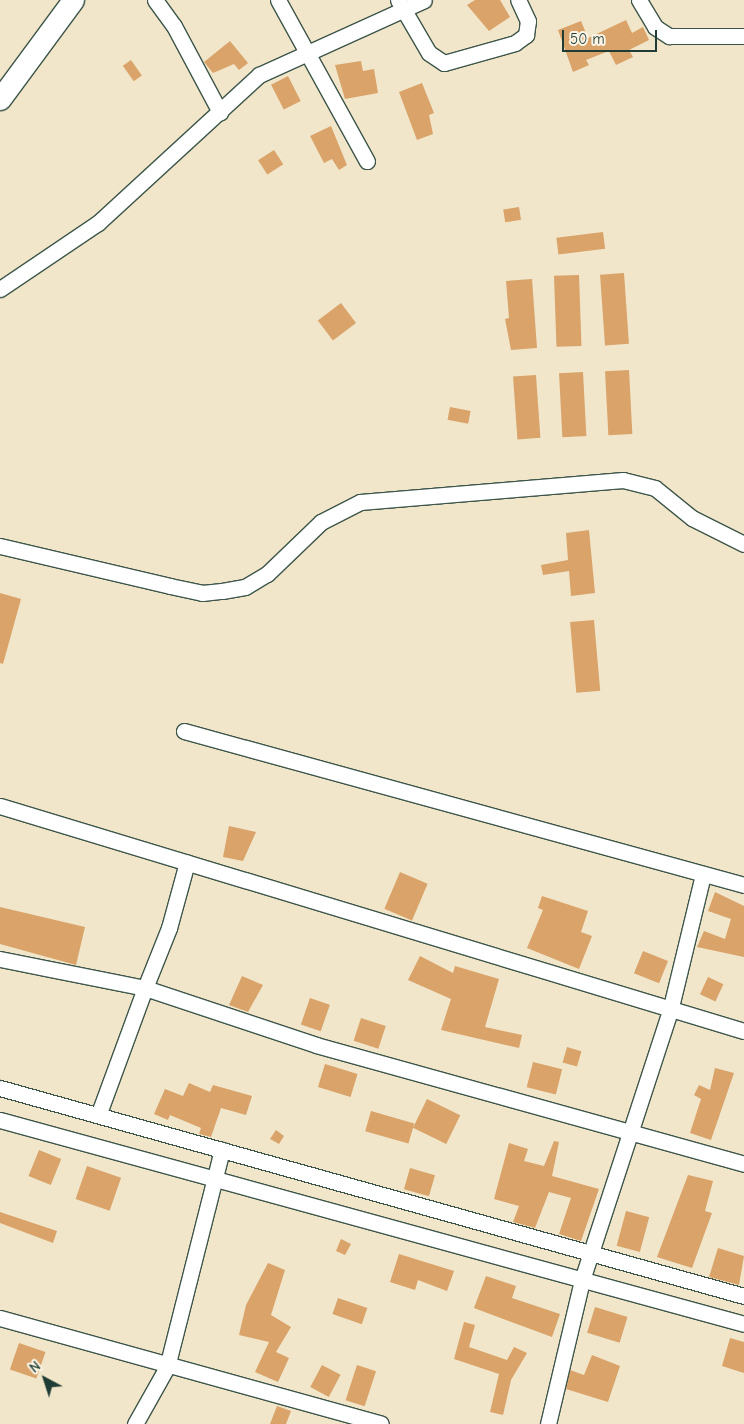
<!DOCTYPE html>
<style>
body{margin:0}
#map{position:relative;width:744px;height:1424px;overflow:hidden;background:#f1e6c9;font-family:"Comic Neue",sans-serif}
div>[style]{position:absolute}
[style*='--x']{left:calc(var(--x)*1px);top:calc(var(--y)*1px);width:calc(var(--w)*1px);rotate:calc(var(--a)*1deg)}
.building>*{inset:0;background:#d9a36a;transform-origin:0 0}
.roads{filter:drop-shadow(1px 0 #3e564a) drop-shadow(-1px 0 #3e564a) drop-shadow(0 1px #3e564a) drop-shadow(0 -1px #3e564a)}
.street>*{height:15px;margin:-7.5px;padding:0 7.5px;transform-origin:7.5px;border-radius:7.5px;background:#fff}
.secondary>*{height:21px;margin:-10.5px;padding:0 10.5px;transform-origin:10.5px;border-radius:10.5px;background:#fff}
span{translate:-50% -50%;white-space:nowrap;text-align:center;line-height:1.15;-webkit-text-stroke:4px #fcf5e5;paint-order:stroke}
.north{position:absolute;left:20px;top:1354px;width:50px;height:50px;-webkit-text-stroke:4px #fcf5e5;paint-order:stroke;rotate:320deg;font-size:14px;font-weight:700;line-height:20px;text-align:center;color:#1f3d34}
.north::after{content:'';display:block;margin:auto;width:18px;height:22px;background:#1f3d34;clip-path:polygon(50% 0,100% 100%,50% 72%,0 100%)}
.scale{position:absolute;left:562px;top:30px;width:95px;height:22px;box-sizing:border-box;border:2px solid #1f3d34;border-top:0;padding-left:6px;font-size:15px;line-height:18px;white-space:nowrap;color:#1f3d34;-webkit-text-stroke:4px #fcf5e5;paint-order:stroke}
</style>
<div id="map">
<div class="building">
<div style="clip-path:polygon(475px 0,500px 0,510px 17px,489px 31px,467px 5px)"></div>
<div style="clip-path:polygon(626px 20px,632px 33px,643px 27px,649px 40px,629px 50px,633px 57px,616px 65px,609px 51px,586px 60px,589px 65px,573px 72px,558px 30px,581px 21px,588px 38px)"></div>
<div style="clip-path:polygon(230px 41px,248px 63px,239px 70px,234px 64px,213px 73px,204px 62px)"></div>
<div style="left:131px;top:60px;width:19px;height:10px;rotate:55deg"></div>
<div style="clip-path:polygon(361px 61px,363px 71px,374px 69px,378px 93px,345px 99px,335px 65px)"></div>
<div style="left:288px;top:76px;width:28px;height:19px;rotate:63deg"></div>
<div style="clip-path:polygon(422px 83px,434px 113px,429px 115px,433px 134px,417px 140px,399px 92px)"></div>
<div style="clip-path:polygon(331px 126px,347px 165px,339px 170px,332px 159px,324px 163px,310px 136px)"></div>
<div style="left:274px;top:150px;width:17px;height:19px;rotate:57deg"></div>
<div style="left:519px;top:207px;width:13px;height:16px;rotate:81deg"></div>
<div style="left:603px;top:232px;width:17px;height:47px;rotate:83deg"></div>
<div style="left:624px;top:273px;width:71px;height:24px;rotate:86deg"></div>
<div style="left:579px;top:275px;width:71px;height:25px;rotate:88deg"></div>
<div style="clip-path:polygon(532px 279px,537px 348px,511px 350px,505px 319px,509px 318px,506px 281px)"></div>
<div style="left:341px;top:303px;width:25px;height:29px;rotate:53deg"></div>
<div style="left:629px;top:370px;width:64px;height:24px;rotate:87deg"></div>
<div style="left:583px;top:372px;width:64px;height:24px;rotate:87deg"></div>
<div style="left:536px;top:375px;width:63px;height:23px;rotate:86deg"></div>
<div style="left:450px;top:407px;width:21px;height:13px;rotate:11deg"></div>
<div style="clip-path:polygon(589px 530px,595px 593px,571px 596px,569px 571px,543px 575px,541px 565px,568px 560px,566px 533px)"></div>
<div style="clip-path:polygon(0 593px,21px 599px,3px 664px,0 663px)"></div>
<div style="left:594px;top:620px;width:71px;height:24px;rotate:85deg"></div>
<div style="clip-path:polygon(229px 826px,256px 832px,243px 861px,223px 857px)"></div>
<div style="left:400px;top:872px;width:30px;height:40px;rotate:23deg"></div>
<div style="clip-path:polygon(715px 892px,744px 906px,744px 957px,697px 947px,704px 931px,725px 939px,731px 919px,708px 911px)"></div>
<div style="clip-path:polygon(542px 896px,588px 911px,581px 932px,592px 936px,579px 969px,527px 948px,543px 910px,538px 908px)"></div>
<div style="clip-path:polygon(0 907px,85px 927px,76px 965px,0 944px)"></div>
<div style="left:643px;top:951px;width:27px;height:24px;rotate:22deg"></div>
<div style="clip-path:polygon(420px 956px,453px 973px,455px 966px,499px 979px,485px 1027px,522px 1035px,519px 1048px,441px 1030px,451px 999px,408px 980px)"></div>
<div style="clip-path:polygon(242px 976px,263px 985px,248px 1012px,229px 1005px)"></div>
<div style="left:708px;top:977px;width:17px;height:19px;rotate:25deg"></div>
<div style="left:310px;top:998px;width:21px;height:28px;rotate:19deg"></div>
<div style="left:361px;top:1018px;width:26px;height:24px;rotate:18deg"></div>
<div style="left:567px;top:1047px;width:15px;height:16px;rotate:16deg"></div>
<div style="left:533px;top:1062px;width:30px;height:26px;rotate:14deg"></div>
<div style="left:325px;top:1064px;width:34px;height:24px;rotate:17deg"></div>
<div style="clip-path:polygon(715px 1068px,734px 1073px,711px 1140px,690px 1133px,701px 1099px,694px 1095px,699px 1085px,710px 1090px)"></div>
<div style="clip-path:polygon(189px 1083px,210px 1092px,213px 1085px,252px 1096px,246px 1115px,221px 1108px,211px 1137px,199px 1134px,201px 1128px,170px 1115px,168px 1120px,154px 1114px,165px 1089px,183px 1096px)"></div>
<div style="left:427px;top:1099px;width:37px;height:32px;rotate:26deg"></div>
<div style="left:371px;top:1111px;width:45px;height:21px;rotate:16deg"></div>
<div style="clip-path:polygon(276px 1130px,284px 1136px,279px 1144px,270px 1139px)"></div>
<div style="clip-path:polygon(554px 1141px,559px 1142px,552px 1176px,599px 1189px,581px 1241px,559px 1234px,571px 1198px,549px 1192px,535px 1228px,513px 1222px,519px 1206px,494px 1199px,509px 1143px,528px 1149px,524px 1161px,544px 1166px)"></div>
<div style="left:39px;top:1150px;width:24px;height:28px;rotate:22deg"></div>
<div style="left:87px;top:1166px;width:36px;height:35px;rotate:19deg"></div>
<div style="left:410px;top:1168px;width:26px;height:22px;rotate:16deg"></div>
<div style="clip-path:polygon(688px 1175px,713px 1181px,705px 1211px,712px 1213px,692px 1268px,657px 1257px)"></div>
<div style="left:626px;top:1211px;width:24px;height:36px;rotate:15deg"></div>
<div style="clip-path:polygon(0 1212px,57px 1231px,53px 1243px,0 1223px)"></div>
<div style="clip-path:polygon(341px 1239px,351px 1244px,345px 1255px,336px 1251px)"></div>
<div style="clip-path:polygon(718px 1248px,744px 1256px,739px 1285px,709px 1277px)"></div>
<div style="clip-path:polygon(399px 1254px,454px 1271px,447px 1291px,418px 1280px,415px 1290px,390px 1282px)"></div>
<div style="clip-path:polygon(268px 1263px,285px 1270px,271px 1315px,291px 1327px,276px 1352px,289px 1358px,278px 1382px,255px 1372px,269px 1342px,239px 1335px,246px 1305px)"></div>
<div style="clip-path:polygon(486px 1276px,516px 1286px,512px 1298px,560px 1314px,552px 1337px,474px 1308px)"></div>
<div style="left:338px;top:1298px;width:31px;height:17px;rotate:19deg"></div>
<div style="left:595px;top:1307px;width:34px;height:27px;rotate:17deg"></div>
<div style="clip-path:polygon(464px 1322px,475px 1325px,469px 1347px,507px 1360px,514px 1347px,527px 1353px,511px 1380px,503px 1415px,490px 1412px,499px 1374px,454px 1359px)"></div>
<div style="clip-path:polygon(730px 1338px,744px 1342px,744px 1373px,722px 1366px)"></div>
<div style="left:19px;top:1343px;width:28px;height:28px;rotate:19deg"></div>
<div style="clip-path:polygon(592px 1355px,620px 1366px,608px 1402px,566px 1389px,570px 1370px,584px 1375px)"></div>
<div style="left:322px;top:1365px;width:21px;height:25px;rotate:28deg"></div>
<div style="left:357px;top:1365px;width:20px;height:37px;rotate:18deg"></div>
<div style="clip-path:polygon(277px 1406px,291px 1411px,286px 1424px,270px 1424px)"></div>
</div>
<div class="roads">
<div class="street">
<div style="--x:155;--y:0;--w:32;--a:54"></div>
<div style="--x:174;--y:26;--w:98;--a:61.9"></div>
<div style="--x:278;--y:0;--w:184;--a:61.1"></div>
<div style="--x:398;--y:0;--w:61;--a:59.7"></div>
<div style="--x:429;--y:53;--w:18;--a:34"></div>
<div style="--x:444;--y:63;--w:74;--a:-15.7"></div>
<div style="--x:515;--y:43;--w:14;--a:-36"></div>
<div style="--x:526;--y:35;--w:14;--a:-82"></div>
<div style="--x:528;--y:21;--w:23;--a:-115"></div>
<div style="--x:639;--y:0;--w:31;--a:59"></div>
<div style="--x:655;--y:27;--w:17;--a:33"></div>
<div style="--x:669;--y:36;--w:75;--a:0"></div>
<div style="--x:0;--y:289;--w:118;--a:-34"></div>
<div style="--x:98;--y:223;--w:219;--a:-42.6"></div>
<div style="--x:259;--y:75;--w:181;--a:-24.4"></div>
<div style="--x:0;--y:546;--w:175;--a:13.2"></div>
<div style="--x:170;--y:586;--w:33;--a:12"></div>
<div style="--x:202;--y:593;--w:20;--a:-6"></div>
<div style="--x:222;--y:591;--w:23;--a:-10"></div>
<div style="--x:245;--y:587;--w:26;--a:-31"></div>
<div style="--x:267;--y:574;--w:75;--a:-43.9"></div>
<div style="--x:321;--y:522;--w:44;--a:-27.1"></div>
<div style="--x:360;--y:502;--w:264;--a:-4.8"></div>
<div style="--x:623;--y:480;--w:33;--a:14"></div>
<div style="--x:655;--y:488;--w:48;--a:39"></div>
<div style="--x:692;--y:518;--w:58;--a:26.6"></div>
<div style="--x:184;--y:731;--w:581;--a:15.38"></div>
<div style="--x:0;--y:806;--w:777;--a:16.83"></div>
<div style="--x:0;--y:959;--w:148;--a:11.3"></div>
<div style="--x:145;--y:988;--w:65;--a:-68.2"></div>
<div style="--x:169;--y:928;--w:68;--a:-74.7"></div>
<div style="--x:0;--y:1088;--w:773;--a:15.62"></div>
<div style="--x:99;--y:1113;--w:133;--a:-69.8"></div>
<div style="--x:145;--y:988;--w:180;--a:18.4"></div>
<div style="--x:316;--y:1045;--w:444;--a:15.5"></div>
<div style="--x:0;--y:1120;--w:771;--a:15.33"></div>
<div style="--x:0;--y:1318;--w:395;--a:15.5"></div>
<div style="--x:135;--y:1424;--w:65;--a:-60.7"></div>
<div style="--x:167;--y:1367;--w:224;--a:-75.8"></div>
<div style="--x:548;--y:1424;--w:148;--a:-76.7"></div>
<div style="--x:582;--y:1280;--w:283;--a:-71.9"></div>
<div style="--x:670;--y:1011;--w:140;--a:-76.4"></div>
</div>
<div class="secondary">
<div style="--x:0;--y:99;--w:123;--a:-53.6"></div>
</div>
</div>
<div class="north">N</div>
<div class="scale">50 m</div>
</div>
